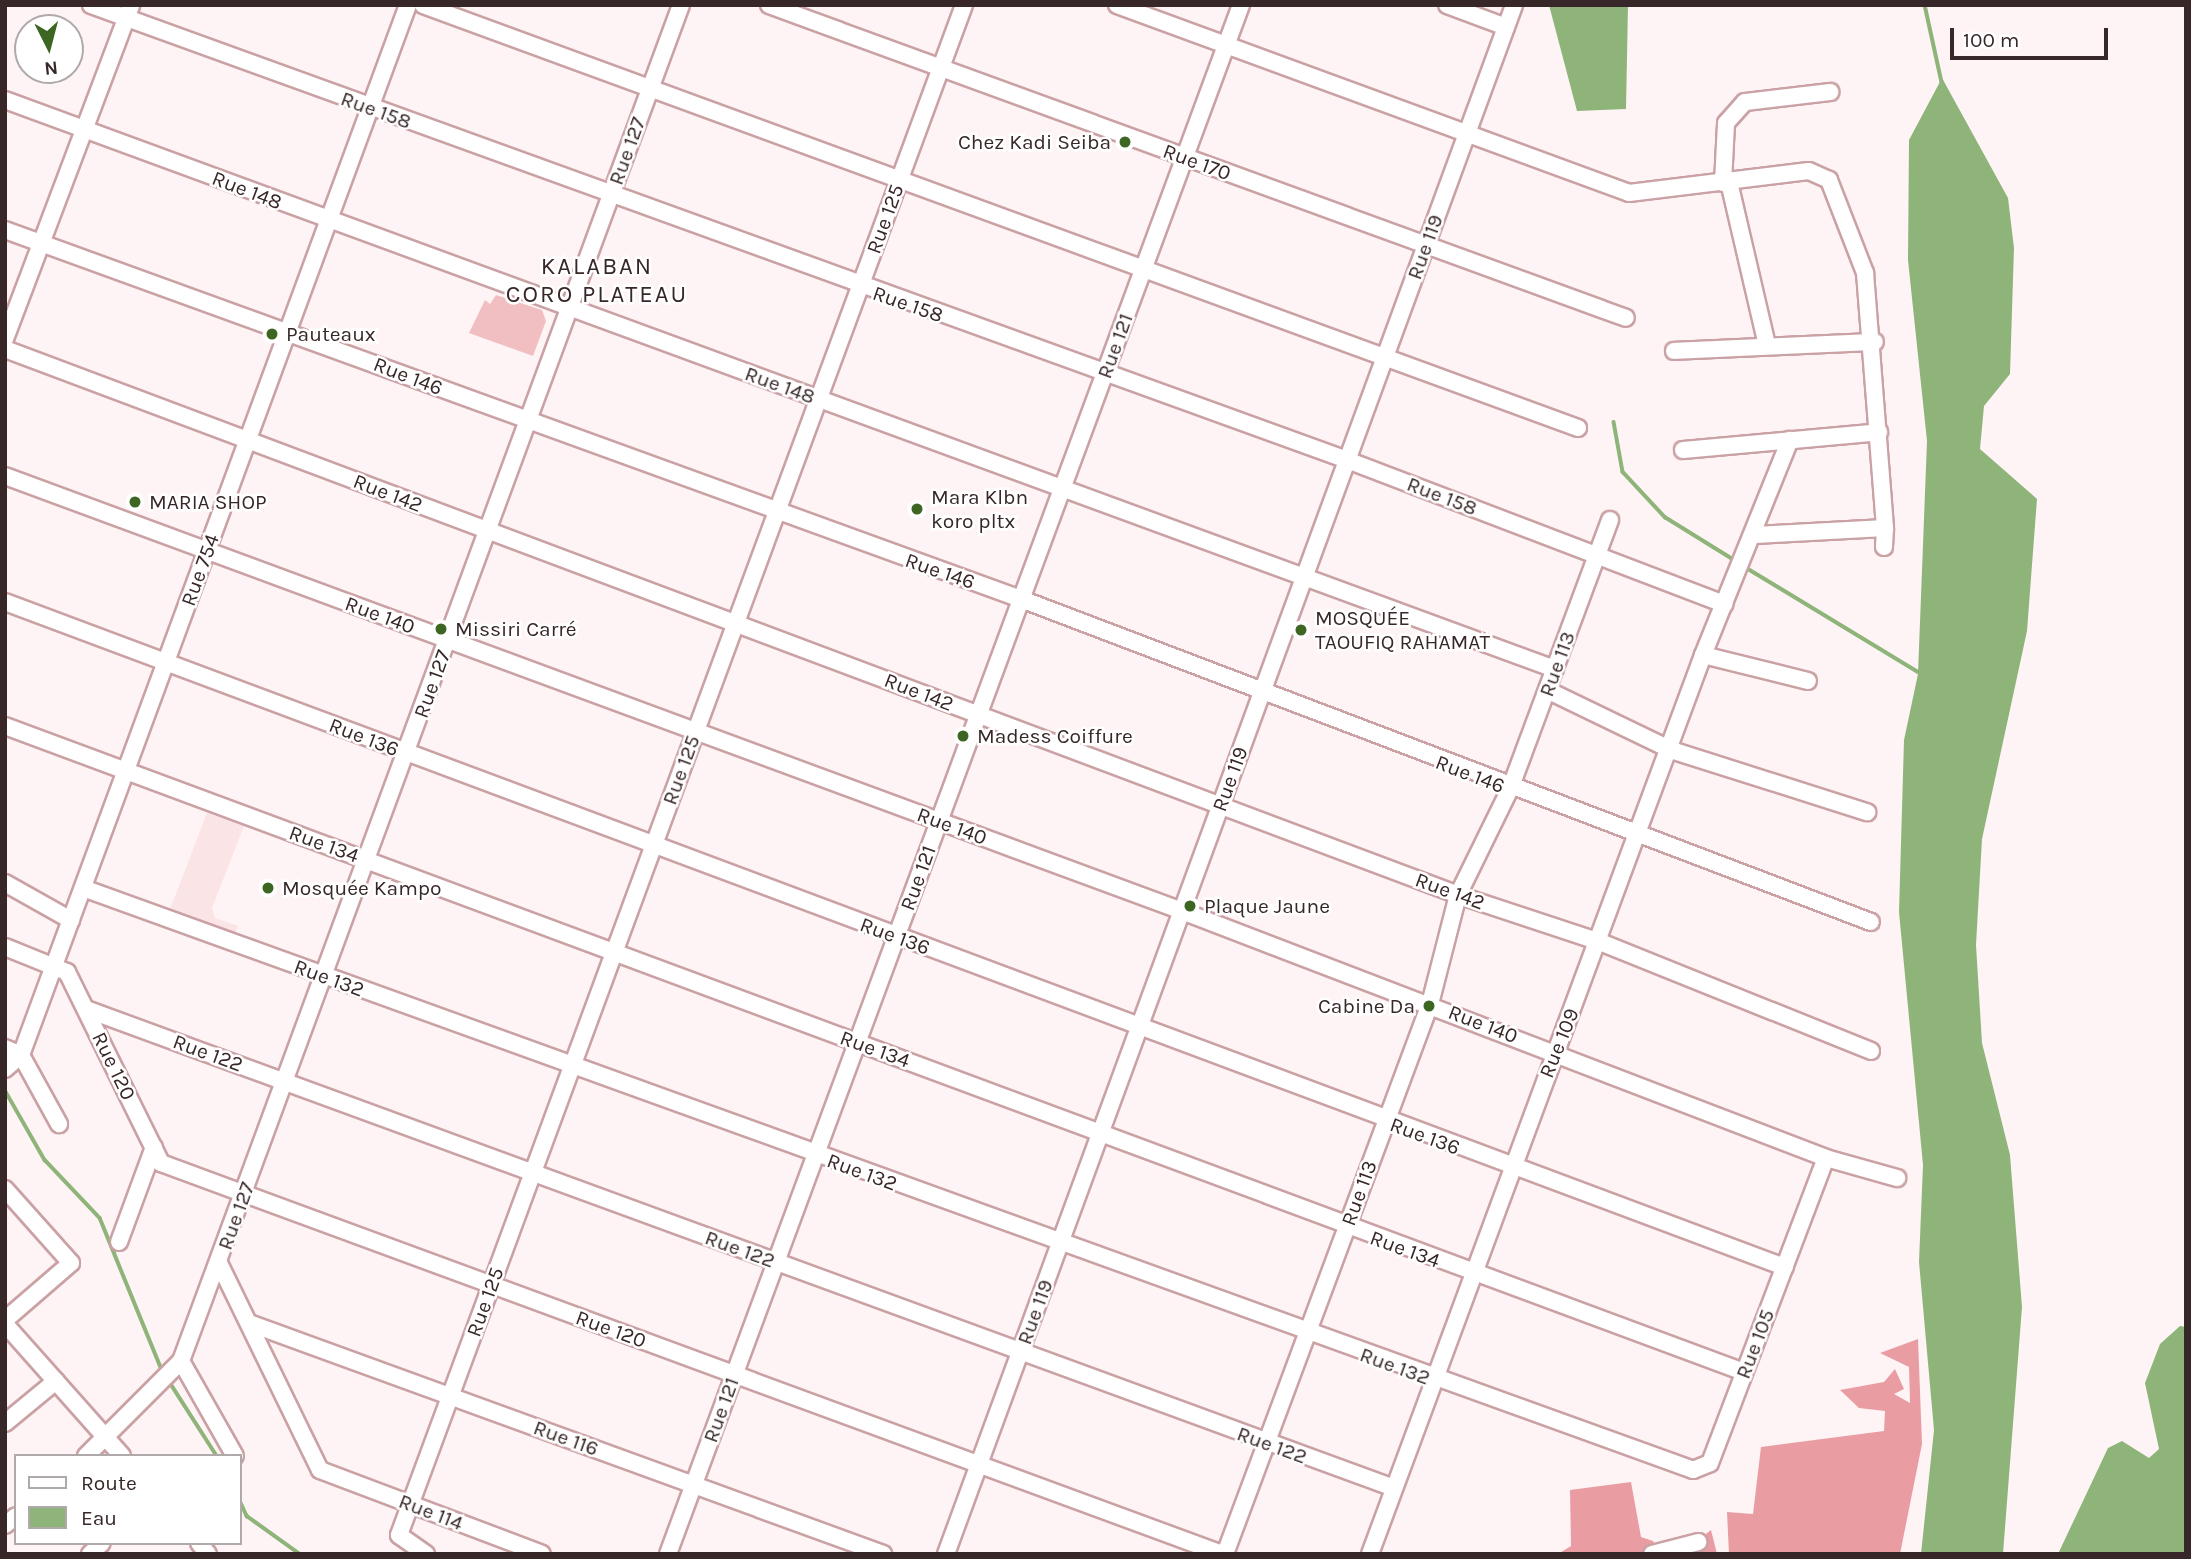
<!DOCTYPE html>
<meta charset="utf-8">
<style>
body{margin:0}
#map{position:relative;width:2191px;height:1559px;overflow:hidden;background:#fef4f5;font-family:Karla,sans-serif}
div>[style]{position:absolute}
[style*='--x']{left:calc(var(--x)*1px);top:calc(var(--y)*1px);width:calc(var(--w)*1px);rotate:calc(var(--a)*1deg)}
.built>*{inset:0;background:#fae4e5}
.green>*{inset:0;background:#f1bfc2}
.forest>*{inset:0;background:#e99da3}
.water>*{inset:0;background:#8eb47a}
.stream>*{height:3.5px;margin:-1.75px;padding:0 1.75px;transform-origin:1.75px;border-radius:1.75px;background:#8eb47a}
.roads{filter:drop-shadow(2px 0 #caa1a4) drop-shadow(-2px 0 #caa1a4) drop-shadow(0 2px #caa1a4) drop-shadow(0 -2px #caa1a4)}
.minor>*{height:16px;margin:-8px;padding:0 8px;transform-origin:8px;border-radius:8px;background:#fff}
.dots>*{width:19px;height:19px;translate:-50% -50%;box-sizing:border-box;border:4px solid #fff;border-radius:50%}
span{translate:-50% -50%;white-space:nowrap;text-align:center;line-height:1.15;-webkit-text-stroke:5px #fff;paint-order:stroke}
.street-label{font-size:21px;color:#372728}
.poi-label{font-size:21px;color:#372728}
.right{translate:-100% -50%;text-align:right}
.left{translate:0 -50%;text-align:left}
.quarter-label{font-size:24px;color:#372728;letter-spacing:2px}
.frame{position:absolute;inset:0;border:7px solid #372728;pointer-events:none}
.legend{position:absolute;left:14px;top:1454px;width:228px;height:91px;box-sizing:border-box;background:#fff;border:2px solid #afa9a9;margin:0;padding:9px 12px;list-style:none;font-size:21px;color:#372728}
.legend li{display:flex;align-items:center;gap:14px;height:35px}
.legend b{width:35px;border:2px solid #afa9a9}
.north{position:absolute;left:14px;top:14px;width:70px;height:70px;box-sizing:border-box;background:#fff;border:2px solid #afa9a9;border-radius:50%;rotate:174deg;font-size:19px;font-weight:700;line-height:28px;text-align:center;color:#372728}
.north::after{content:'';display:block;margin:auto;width:24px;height:32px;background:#3c6622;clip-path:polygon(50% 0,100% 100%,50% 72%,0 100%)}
.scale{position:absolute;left:1950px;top:28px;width:158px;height:32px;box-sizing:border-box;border:4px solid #372728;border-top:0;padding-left:9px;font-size:21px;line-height:24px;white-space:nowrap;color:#372728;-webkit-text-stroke:5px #fff;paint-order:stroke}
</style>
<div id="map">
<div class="built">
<div style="clip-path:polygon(207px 813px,244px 826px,212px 908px,215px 918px,238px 926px,234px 936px,169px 912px)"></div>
</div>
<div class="green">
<div style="clip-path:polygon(496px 295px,542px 310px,546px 321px,533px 356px,469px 333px,485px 300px,490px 304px)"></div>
</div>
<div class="forest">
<div style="clip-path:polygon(1918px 1339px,1922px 1444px,1900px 1554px,1729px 1554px,1727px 1512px,1753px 1514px,1761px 1447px,1884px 1431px,1885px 1411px,1859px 1408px,1840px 1390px,1884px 1382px,1895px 1369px,1904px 1389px,1894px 1394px,1910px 1403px,1909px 1367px,1880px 1353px)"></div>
<div style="clip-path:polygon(1631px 1482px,1641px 1537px,1653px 1541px,1660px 1554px,1558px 1554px,1571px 1546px,1570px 1490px)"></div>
<div style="clip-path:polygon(1711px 1530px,1717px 1554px,1680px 1554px)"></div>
</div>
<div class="water">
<div style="clip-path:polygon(1549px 5px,1628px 5px,1626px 109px,1577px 111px)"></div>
<div style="clip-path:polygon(1942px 78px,2008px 198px,2014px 248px,2010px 374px,1984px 406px,1980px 449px,2037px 499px,2027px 631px,1982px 839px,1976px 945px,1982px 1043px,2010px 1155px,2022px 1307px,2003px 1554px,1921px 1554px,1934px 1430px,1919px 1262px,1923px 1165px,1899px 912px,1904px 740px,1918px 674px,1927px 441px,1908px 260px,1909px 140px)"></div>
<div style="clip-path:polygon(2180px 1326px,2186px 1327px,2186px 1554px,2058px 1554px,2108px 1448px,2122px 1441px,2149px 1458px,2159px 1449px,2145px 1383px,2160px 1344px)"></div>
</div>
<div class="stream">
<div style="--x:1925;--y:5;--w:79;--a:77.6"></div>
<div style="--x:1614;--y:422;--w:51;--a:79.8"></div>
<div style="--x:1623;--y:472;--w:62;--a:47"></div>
<div style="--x:1665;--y:517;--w:84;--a:31.8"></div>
<div style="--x:1745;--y:567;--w:205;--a:31.2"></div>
<div style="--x:5;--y:1090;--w:81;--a:60.3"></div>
<div style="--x:45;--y:1160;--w:80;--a:46.5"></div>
<div style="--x:100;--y:1218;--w:166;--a:67.8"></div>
<div style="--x:169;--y:1381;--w:89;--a:57.4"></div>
<div style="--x:240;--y:1501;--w:17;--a:65"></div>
<div style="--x:247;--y:1516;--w:65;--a:35.6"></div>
</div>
<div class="roads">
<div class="minor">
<div style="--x:91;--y:5;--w:1336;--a:19.91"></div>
<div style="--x:1347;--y:460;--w:404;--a:20.9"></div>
<div style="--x:423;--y:5;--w:1230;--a:20.11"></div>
<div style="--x:769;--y:5;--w:912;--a:20.06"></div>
<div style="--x:1117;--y:5;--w:545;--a:20.16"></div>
<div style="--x:1629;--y:193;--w:181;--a:-7"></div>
<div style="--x:1809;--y:171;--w:22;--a:24"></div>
<div style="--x:1829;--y:180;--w:100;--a:68.8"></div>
<div style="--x:1865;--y:273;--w:256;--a:85.5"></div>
<div style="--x:1885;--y:528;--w:130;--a:176.9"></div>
<div style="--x:1447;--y:5;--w:63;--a:20.4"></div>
<div style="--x:5;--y:100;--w:1651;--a:20.16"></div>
<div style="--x:1729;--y:182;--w:167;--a:76.9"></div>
<div style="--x:1723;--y:183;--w:60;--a:-87.1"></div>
<div style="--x:1726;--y:123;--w:28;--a:-48"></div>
<div style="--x:1745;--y:102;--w:86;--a:-6.7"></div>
<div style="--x:5;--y:230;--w:1081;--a:19.96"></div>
<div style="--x:1021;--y:599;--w:909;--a:20.81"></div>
<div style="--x:5;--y:339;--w:357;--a:-69.3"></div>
<div style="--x:5;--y:349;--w:1552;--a:20.59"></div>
<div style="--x:1458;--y:895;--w:150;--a:18.3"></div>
<div style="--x:1600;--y:942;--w:292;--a:21.9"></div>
<div style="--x:1674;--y:351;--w:201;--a:-2.6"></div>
<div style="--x:1683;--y:450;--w:197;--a:-5.2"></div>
<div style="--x:5;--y:476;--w:1255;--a:20.28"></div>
<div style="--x:1182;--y:911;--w:690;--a:20.98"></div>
<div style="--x:1826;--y:1158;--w:74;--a:15.7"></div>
<div style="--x:1884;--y:547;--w:19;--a:-87"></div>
<div style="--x:5;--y:602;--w:1900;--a:20.49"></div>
<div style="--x:1703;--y:655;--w:108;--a:13.9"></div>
<div style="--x:1547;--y:690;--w:138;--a:25.8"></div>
<div style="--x:1671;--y:750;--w:206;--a:17.6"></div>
<div style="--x:5;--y:726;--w:1855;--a:20.38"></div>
<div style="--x:5;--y:883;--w:76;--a:29.3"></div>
<div style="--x:83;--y:888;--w:1712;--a:19.87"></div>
<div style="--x:1693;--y:1470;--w:18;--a:-22"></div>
<div style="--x:1710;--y:1463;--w:326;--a:-69.2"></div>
<div style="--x:5;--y:947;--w:67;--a:22"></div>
<div style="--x:67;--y:972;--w:213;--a:63.8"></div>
<div style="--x:161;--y:1163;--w:1131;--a:20.23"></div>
<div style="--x:86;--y:1009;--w:1393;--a:20.11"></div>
<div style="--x:5;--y:1048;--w:17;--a:24"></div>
<div style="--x:21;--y:1055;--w:79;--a:61.2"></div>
<div style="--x:5;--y:1069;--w:21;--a:-41"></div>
<div style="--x:21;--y:1055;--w:1119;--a:-69.77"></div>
<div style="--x:5;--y:1189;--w:99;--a:48.3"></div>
<div style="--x:71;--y:1263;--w:87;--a:139.2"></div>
<div style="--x:119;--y:1242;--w:101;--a:-69.8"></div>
<div style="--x:219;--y:1263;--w:230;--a:64"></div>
<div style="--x:320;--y:1470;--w:237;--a:20.7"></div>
<div style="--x:249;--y:1323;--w:675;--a:20.02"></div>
<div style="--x:5;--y:1324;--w:176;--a:48.4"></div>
<div style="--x:181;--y:1361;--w:109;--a:60.4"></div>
<div style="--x:5;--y:1423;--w:66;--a:-39.5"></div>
<div style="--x:86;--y:1456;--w:134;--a:-45"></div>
<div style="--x:181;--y:1361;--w:1445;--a:-69.76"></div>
<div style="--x:5;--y:1525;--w:14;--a:-39"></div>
<div style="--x:199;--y:1543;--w:14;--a:51"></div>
<div style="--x:90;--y:1554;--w:16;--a:-43"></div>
<div style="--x:426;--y:1554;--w:33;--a:-145"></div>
<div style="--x:399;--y:1535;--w:1631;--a:-69.73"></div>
<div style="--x:668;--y:1554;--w:1652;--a:-69.7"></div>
<div style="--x:946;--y:1554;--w:1650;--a:-69.86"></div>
<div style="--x:1225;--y:1554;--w:587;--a:-69.56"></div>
<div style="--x:1430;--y:1004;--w:113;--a:-75.6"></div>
<div style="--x:1458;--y:895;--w:118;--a:-63.9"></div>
<div style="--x:1510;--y:789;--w:287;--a:-69.6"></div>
<div style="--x:1370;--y:1554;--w:959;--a:-69.67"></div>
<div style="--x:1703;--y:655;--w:232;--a:-68"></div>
<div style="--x:1652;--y:1554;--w:48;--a:-14.6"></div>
</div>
</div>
<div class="dots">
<div style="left:1125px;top:142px;background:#3c6622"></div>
<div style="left:272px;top:334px;background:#3c6622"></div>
<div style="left:135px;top:502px;background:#3c6622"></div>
<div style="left:917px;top:509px;background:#3c6622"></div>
<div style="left:441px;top:629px;background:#3c6622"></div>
<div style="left:1301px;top:630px;background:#3c6622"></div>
<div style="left:963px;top:736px;background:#3c6622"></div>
<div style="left:268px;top:888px;background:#3c6622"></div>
<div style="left:1190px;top:906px;background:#3c6622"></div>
<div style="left:1429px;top:1006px;background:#3c6622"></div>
</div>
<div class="street-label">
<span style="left:376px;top:110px;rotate:20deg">Rue 158</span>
<span style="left:627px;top:151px;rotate:-70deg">Rue 127</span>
<span style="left:1197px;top:162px;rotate:20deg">Rue 170</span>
<span style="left:247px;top:190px;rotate:21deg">Rue 148</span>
<span style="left:885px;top:219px;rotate:-70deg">Rue 125</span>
<span style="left:1425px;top:247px;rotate:-70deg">Rue 119</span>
<span style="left:908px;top:304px;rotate:19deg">Rue 158</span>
<span style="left:1115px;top:346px;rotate:-70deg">Rue 121</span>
<span style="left:408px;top:376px;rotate:21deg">Rue 146</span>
<span style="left:780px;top:385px;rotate:20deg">Rue 148</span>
<span style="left:388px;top:493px;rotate:21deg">Rue 142</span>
<span style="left:1442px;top:496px;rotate:21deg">Rue 158</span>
<span style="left:200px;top:570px;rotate:-70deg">Rue 754</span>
<span style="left:940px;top:571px;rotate:19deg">Rue 146</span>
<span style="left:380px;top:615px;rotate:20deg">Rue 140</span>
<span style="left:1557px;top:664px;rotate:-70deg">Rue 113</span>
<span style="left:432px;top:684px;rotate:-70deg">Rue 127</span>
<span style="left:919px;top:692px;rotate:21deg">Rue 142</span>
<span style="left:364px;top:737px;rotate:21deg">Rue 136</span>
<span style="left:681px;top:770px;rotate:-70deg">Rue 125</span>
<span style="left:1470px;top:774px;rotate:21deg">Rue 146</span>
<span style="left:1230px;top:779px;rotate:-70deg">Rue 119</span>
<span style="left:952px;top:826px;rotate:20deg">Rue 140</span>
<span style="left:324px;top:844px;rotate:20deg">Rue 134</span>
<span style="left:918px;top:878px;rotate:-70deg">Rue 121</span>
<span style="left:1450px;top:891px;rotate:20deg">Rue 142</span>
<span style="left:895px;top:936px;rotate:20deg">Rue 136</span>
<span style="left:329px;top:978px;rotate:20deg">Rue 132</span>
<span style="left:1483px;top:1024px;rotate:21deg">Rue 140</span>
<span style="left:1559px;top:1043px;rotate:-68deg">Rue 109</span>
<span style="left:875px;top:1049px;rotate:20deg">Rue 134</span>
<span style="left:208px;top:1053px;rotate:20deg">Rue 122</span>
<span style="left:114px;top:1066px;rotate:64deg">Rue 120</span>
<span style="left:1425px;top:1136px;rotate:20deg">Rue 136</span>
<span style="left:862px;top:1172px;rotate:20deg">Rue 132</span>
<span style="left:1359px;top:1193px;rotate:-70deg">Rue 113</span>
<span style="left:236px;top:1216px;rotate:-70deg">Rue 127</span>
<span style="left:740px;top:1249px;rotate:20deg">Rue 122</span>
<span style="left:1405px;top:1249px;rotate:20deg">Rue 134</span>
<span style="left:485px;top:1302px;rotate:-70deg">Rue 125</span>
<span style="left:1035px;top:1312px;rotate:-70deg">Rue 119</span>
<span style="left:611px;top:1329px;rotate:20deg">Rue 120</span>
<span style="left:1755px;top:1344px;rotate:-69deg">Rue 105</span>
<span style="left:1395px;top:1366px;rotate:20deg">Rue 132</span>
<span style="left:721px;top:1410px;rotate:-70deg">Rue 121</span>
<span style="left:566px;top:1438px;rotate:20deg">Rue 116</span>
<span style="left:1272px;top:1445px;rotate:20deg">Rue 122</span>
<span style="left:431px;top:1512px;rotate:21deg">Rue 114</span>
</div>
<div class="poi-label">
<span class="right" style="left:1111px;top:142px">Chez Kadi Seiba</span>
<span class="left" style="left:286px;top:334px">Pauteaux</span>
<span class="left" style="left:931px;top:509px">Mara Klbn<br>koro pltx</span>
<span class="left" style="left:149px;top:502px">MARIA SHOP</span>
<span class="left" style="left:1315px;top:630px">MOSQUÉE<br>TAOUFIQ RAHAMAT</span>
<span class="left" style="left:455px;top:629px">Missiri Carré</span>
<span class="left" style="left:977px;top:736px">Madess Coiffure</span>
<span class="left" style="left:282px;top:888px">Mosquée Kampo</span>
<span class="left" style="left:1204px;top:906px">Plaque Jaune</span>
<span class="right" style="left:1415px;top:1006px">Cabine Da</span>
</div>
<div class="quarter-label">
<span style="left:597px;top:281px">KALABAN<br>CORO PLATEAU</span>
</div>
<div class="frame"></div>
<ul class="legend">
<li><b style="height:9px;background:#fff"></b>Route</li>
<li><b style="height:19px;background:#8eb47a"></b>Eau</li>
</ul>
<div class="north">N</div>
<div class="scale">100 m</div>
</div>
